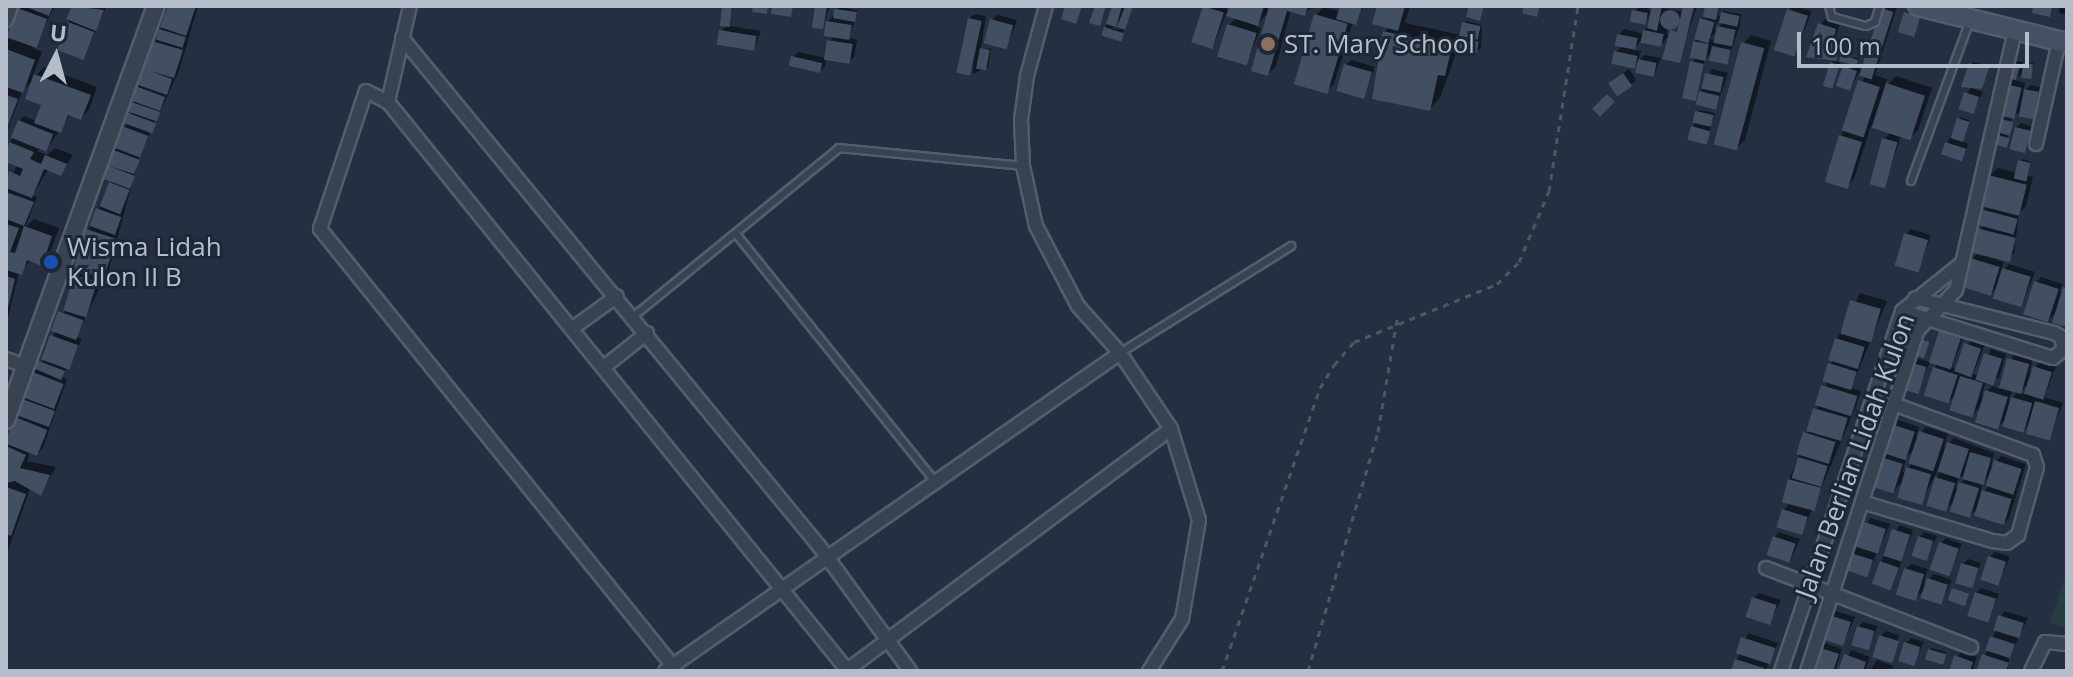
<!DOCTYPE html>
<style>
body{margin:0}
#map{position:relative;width:2073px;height:677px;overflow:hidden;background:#242f41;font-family:"Open Sans",sans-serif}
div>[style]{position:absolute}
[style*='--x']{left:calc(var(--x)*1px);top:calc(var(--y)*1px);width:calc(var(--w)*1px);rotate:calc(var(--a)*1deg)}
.green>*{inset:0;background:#263e42}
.shadow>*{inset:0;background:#0007}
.round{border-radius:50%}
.building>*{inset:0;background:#424f63;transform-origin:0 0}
.path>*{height:3px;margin-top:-1.5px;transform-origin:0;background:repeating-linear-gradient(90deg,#445b5f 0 6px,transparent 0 12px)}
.roads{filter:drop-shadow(2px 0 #535d6b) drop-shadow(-2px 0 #535d6b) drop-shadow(0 2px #535d6b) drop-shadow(0 -2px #535d6b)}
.service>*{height:6px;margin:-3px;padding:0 3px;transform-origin:3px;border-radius:3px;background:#384251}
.minor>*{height:12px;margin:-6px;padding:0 6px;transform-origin:6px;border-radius:6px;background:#384251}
.tertiary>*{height:16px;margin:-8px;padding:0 8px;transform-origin:8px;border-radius:8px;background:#384251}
.secondary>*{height:18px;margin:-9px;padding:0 9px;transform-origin:9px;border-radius:9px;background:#465064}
.dots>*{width:22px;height:22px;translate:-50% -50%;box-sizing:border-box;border:4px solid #1d2736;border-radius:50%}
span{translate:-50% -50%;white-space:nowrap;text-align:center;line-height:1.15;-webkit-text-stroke:6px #1d2736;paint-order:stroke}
.poi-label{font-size:26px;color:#b5bdcb}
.left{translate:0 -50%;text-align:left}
.street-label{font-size:26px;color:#b5bdcb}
.frame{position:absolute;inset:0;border:8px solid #b5bdcb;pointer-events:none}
.north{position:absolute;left:16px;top:16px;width:80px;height:80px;-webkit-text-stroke:6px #1d2736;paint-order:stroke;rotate:6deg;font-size:22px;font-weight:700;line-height:32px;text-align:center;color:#b5bdcb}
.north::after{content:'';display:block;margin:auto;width:28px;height:36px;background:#b5bdcb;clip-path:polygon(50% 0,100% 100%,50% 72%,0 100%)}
.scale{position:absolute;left:1797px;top:32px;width:232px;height:36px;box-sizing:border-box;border:4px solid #b5bdcb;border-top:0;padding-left:10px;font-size:24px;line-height:28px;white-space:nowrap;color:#b5bdcb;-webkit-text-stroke:6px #1d2736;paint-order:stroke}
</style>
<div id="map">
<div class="green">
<div style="clip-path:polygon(2067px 571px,2067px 628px,2050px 623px)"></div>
</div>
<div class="shadow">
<div style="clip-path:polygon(22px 6px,55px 6px,33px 48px,42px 52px,31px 80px,44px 67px,97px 87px,89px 110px,81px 118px,71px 114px,50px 144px,37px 151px,47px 155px,55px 148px,73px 155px,61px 174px,48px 169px,33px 195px,37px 197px,25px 228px,34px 219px,59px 228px,49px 255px,41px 263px,31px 260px,19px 272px,6px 326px,6px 183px,18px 165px,6px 160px,6px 154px,19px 121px,24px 116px,37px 121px,44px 104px,35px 78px,23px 90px,6px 133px,6px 43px)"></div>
<div style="clip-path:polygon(74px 6px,107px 6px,83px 57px,60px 49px)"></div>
<div style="clip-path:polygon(170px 6px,198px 6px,179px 71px,140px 154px,109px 269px,76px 337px,82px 339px,62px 377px,67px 379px,43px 448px,38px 453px,31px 450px,27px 461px,56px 467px,40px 493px,30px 489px,6px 556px,6px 448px,32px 372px,43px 361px,82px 270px,88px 230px,112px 180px,102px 176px,133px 111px,137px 87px)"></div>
<div style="clip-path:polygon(724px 6px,733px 6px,730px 26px,761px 31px,754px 49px,721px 31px,726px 26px,721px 25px)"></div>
<div style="clip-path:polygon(817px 6px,830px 6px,822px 27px)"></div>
<div style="clip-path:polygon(840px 6px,858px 11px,849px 38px,857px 40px,854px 57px,849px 62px,829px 41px,835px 36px,828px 22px)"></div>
<div style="clip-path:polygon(evenodd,1114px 6px,1133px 6px,1121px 38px,1105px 28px,1114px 6px,1123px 17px,1119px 30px,1112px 28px,1123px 17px)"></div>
<div style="clip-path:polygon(1206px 6px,1231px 9px,1313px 6px,1305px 14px,1291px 10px,1276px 66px,1268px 74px,1270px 11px,1255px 26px,1261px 28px,1246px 64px,1229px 25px,1237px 17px,1226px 14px,1213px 46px)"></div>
<div style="clip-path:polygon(1342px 6px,1364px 6px,1353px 22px,1334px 84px,1326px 92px,1316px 15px,1324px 7px,1341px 12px)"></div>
<div style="clip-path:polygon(1379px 6px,1410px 6px,1405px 23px,1461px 35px,1466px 21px,1482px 25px,1481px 47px,1476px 52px,1458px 48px,1440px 98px,1429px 109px,1384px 32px,1390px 26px)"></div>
<div style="clip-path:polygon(evenodd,1654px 6px,1683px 12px,1685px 6px,1697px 6px,1679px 60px,1669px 36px,1661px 45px,1640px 41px,1634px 50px,1641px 51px,1638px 61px,1645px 55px,1661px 58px,1654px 75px,1640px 60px,1633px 66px,1616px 52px,1622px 46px,1619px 35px,1624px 29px,1644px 34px,1654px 6px,1681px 21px,1679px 30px,1667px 36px,1668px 27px,1681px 21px)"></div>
<div style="clip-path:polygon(evenodd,1707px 6px,1720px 6px,1717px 18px,1724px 11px,1741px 14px,1740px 25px,1727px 63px,1713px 51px,1705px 59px,1692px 99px,1695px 42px,1707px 6px,1717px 21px,1723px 22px,1714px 32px,1717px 21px,1707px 6px,1718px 30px,1716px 40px,1709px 39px,1718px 30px)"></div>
<div style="clip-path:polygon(1793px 6px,1812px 11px,1795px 54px,1789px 10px)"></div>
<div style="clip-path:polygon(1886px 6px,1897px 7px,1875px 75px,1887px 79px,1884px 88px,1896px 76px,1932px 88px,1918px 130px,1910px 138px,1901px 136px,1886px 181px,1881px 186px,1884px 139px,1891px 132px,1871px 126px,1854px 179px,1846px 187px,1841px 136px,1865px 76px,1858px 74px,1850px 89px,1844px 67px,1852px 63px,1842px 56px,1859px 58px,1856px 64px,1864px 67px)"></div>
<div style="clip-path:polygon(2060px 6px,2067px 6px,2067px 15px,2059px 13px)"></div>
<div class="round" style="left:1636px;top:6px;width:14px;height:14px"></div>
<div style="clip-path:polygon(1911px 8px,1924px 12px,1913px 34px,1906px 13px)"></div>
<div style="clip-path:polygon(974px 14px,986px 16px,980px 52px,991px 48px,988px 67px,973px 74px,969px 19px)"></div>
<div style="clip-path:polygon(997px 15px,1017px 20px,1007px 47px,992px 20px)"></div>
<div style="clip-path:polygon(1824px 19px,1840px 24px,1835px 39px,1843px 42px,1838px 57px,1834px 61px,1840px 63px,1831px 87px,1831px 63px,1835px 59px,1809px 56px)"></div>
<div style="clip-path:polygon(1751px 35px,1771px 41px,1745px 140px,1737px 148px,1743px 44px)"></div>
<div style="clip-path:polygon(798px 52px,826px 58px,825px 66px,820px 71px,793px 57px)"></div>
<div style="clip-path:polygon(1351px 60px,1375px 67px,1363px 97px,1346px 65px)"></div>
<div style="clip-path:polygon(2015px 61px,2034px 63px,2030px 78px,2024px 71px,2015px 80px,2025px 83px,2023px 92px,2031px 85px,2043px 88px,2032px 117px,2017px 113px,2011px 120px,2006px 145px,1996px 135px)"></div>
<div style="clip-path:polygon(1973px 62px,1989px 66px,1981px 87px,1971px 64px)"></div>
<div style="clip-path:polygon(1629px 69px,1636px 80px,1619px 94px,1616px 78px)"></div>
<div style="clip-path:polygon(1712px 69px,1728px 73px,1716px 108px,1701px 92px)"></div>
<div style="clip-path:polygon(1971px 88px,1983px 92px,1973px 111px,1966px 94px)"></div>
<div style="clip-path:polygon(1699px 110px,1715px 113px,1707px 141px,1693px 127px)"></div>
<div style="clip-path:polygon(1961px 117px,1969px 120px,1961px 141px,1969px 144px,1961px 159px,1947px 143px)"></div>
<div style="clip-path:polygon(2021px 123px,2034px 127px,2025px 151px,2016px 128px)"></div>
<div style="clip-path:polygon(2022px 159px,2031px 162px,2028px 176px,2033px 177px,2026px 206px,2019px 213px,2014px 254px,1996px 260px,2004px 262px,2001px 273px,2009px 264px,2035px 272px,2021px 306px,1999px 285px,1991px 294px,1972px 259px,1979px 252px,1989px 176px,1998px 168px,2017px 173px)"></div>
<div style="clip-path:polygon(1911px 229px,1931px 235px,1918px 270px,1906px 234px)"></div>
<div style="clip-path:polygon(2041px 277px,2062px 284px,2059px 294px,2067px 286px,2067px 325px,2058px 310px,2048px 321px,2036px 282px)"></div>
<div style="clip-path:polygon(1860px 293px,1887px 301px,1851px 388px,1861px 391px,1855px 409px,1802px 533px,1784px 510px,1790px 503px,1789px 480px,1828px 381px,1837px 339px)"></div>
<div style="clip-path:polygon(evenodd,1946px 327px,1965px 333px,1952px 367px,1958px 369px,1971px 339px,1985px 344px,1973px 374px,1979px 376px,1991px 349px,2006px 354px,1999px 378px,1986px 381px,1981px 397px,1992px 386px,2000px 389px,2014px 354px,2033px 359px,2029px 373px,2040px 362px,2056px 367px,2044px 397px,2063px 403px,2048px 440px,2030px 424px,2022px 432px,2007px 418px,1997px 427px,1983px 404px,1972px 415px,1957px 393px,1949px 401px,1935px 369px,1946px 327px,2030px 382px,2026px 395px,2019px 393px,2030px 382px,1946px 327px,2012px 391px,2018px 392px,2008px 402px,2012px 391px)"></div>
<div style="clip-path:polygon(1915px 358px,1930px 362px,1917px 391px,1910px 363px)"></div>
<div style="clip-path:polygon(evenodd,1898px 420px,1919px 427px,1916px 437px,1926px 427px,1948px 434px,1944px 448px,1954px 438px,1994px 453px,1991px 466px,2001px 456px,2026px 464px,2009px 518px,2004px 523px,1979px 506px,1970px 516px,1956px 499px,1945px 510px,1937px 478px,1944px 459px,1921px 502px,1904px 481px,1893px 491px,1872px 484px,1898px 420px,1916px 448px,1911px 465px,1902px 473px,1907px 456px,1916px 448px,1898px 420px,1992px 473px,1990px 485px,1979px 496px,1984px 481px,1992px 473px,1898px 420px,1959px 476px,1966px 478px,1955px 489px,1959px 476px)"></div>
<div style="clip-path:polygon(1870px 518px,1890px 524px,1867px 575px,1853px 554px)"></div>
<div style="clip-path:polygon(1899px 525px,1913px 530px,1891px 589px,1881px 562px)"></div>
<div style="clip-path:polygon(1779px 532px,1800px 539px,1790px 561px,1774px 537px)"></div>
<div style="clip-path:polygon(1924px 532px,1937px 536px,1926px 558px,1919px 537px)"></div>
<div style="clip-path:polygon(1946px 538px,1962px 544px,1949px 574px,1941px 544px)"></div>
<div style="clip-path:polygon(1995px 552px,2010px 557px,1998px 584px,1990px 557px)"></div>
<div style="clip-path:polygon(1968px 559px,1981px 563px,1970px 586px,1963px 564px)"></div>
<div style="clip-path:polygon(1911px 564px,1928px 569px,1923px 585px,1934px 574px,1952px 580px,1941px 603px,1926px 588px,1915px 599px,1906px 569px)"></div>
<div style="clip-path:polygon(1981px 588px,1999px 594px,1987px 620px,1976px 593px)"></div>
<div style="clip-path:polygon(1759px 593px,1781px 600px,1770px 622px,1754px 598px)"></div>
<div style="clip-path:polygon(1835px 611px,1855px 617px,1843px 644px,1830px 616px)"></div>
<div style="clip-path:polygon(2004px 611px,2028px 618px,2009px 657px,2008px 671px,1980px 668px)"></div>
<div style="clip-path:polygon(1863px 622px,1878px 626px,1867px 648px,1858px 627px)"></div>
<div style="clip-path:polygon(1886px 631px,1899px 635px,1892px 661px,1881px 636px)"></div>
<div style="clip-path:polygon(1748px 633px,1778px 643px,1765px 671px,1733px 671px)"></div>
<div style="clip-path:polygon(1911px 638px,1924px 642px,1913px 663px,1906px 643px)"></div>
<div style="clip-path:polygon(1825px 643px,1842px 649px,1835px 671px,1812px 671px)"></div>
<div style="clip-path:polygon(1932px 648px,1946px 652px,1942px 663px,1930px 650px)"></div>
<div style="clip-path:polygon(1851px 650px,1870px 657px,1865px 671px,1841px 671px)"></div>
<div style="clip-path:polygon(1961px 651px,1977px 657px,1972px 671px,1951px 671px)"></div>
<div style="clip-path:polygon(1877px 660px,1893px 666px,1892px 671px,1870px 671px)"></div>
</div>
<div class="building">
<div style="clip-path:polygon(24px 6px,53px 6px,49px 16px)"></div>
<div style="clip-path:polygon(72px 6px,104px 10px,96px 31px,66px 19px)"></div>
<div style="clip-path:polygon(196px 6px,186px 36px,160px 27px,168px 6px)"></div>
<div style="left:722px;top:6px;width:10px;height:20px;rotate:6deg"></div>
<div style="clip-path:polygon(753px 6px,768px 6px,767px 14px,752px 12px)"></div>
<div style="clip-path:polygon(772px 6px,793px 6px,791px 17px,771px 14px)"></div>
<div style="clip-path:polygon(815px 6px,827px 6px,823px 29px,812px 28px)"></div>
<div style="clip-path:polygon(1065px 6px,1082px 6px,1076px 24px,1061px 19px)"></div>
<div style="clip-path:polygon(1095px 6px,1106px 6px,1100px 26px,1089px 23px)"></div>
<div style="clip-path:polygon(1112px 6px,1122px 6px,1116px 27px,1106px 24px)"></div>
<div style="clip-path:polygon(1125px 6px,1133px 6px,1125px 30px,1117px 27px)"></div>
<div style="left:1203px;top:6px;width:22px;height:38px;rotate:18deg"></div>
<div style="clip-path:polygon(1229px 6px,1264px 6px,1258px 26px,1226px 16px)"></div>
<div style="clip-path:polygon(1269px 6px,1308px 6px,1305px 16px,1287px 11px,1268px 76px,1251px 71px)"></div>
<div style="clip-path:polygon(1340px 6px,1362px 6px,1356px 25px,1336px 19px)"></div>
<div style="clip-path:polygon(1377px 6px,1405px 6px,1398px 31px,1372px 24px)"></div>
<div style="clip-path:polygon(1469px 6px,1484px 6px,1480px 21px,1466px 17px)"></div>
<div style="clip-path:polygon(1524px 6px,1540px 6px,1537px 17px,1522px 13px)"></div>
<div style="clip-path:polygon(1652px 6px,1662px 6px,1657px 31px,1647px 28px)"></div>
<div style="clip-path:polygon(1683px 6px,1694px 7px,1680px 63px,1662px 59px,1670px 30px,1677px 32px)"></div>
<div style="clip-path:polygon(1705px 6px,1719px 6px,1716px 20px,1703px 17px)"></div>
<div style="clip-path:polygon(2033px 6px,2052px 6px,2050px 17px,2032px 13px)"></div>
<div style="left:17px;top:8px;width:32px;height:31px;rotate:20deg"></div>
<div style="left:1881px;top:8px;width:13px;height:71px;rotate:18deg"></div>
<div style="clip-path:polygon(834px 9px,857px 12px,855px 22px,833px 18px)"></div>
<div style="left:1787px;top:9px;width:22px;height:43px;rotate:18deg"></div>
<div style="left:1632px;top:10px;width:16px;height:12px;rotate:11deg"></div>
<div class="round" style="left:1660px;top:10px;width:20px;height:20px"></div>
<div style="left:1721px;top:12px;width:19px;height:11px;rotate:12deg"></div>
<div style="left:1904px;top:12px;width:17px;height:21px;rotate:17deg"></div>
<div style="left:1314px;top:14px;width:35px;height:73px;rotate:16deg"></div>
<div style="left:968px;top:18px;width:14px;height:56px;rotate:12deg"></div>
<div style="left:1700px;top:18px;width:15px;height:22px;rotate:16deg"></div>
<div style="left:990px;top:19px;width:24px;height:25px;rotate:15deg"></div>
<div style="left:826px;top:21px;width:26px;height:15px;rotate:9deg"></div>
<div style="left:68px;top:22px;width:28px;height:30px;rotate:21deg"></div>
<div style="left:1462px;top:22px;width:19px;height:14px;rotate:12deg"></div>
<div style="clip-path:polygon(1818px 23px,1836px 29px,1833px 41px,1842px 44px,1836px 61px,1806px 57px)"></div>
<div style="left:1227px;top:24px;width:31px;height:34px;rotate:17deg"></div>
<div style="left:1717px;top:26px;width:19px;height:17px;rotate:12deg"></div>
<div style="left:1104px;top:27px;width:21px;height:9px;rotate:17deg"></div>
<div style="left:159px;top:29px;width:28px;height:11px;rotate:17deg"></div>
<div style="left:719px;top:30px;width:38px;height:15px;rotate:9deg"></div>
<div style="left:1643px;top:30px;width:21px;height:13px;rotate:11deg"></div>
<div style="clip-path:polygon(1383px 31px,1452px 46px,1445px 76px,1438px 75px,1430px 111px,1372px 99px)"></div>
<div style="left:1617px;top:34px;width:21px;height:12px;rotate:11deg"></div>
<div style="left:1457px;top:38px;width:22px;height:11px;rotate:10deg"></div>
<div style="left:827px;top:40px;width:26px;height:20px;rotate:9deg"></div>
<div style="clip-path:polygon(152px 41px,183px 50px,174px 78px,150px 71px,172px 79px,167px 95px,138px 85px)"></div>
<div style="left:1693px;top:41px;width:16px;height:17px;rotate:11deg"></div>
<div style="left:1741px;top:42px;width:24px;height:106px;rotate:15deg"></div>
<div style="left:1712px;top:46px;width:19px;height:15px;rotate:12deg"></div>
<div style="left:980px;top:48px;width:10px;height:21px;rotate:11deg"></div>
<div style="clip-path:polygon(6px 49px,35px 60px,23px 93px,6px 87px)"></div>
<div style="left:1614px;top:51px;width:24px;height:13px;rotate:12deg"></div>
<div style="clip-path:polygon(1841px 54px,1858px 60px,1856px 66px,1839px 61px)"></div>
<div style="left:791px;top:56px;width:32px;height:10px;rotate:13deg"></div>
<div style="left:1638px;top:59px;width:19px;height:14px;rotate:12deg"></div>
<div style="left:1690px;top:61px;width:14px;height:38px;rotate:12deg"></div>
<div style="left:1830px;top:62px;width:10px;height:25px;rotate:17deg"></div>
<div style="left:2011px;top:62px;width:10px;height:16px;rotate:17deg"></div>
<div style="clip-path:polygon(1969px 63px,1989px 68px,1982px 89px,1961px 87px)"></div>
<div style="left:2023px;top:63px;width:10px;height:15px;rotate:6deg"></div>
<div style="left:1344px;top:64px;width:29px;height:28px;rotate:16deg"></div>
<div style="left:1843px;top:66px;width:15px;height:21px;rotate:20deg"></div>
<div style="left:1623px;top:73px;width:16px;height:18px;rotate:55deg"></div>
<div style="left:1705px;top:73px;width:19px;height:16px;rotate:12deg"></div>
<div style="clip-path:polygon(34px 74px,91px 95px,81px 120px,68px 115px,61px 133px,34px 123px,41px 105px,25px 99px)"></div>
<div style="left:1858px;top:80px;width:23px;height:53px;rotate:18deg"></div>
<div style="left:1886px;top:83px;width:41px;height:47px;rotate:18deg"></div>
<div style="left:2005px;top:84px;width:17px;height:32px;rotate:13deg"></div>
<div style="left:135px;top:86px;width:32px;height:15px;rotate:20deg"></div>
<div style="left:2024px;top:89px;width:15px;height:28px;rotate:11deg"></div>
<div style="left:1699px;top:91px;width:21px;height:14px;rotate:14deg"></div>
<div style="left:1964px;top:92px;width:16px;height:18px;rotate:18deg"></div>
<div style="left:1607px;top:94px;width:11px;height:21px;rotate:45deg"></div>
<div style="clip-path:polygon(6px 95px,18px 99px,6px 131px)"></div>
<div style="left:131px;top:102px;width:31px;height:10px;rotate:19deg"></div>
<div style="left:1695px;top:111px;width:19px;height:12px;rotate:12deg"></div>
<div style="left:128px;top:113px;width:30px;height:11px;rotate:20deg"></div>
<div style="left:1957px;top:118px;width:13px;height:21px;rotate:18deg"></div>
<div style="left:1998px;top:118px;width:16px;height:14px;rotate:15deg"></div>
<div style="left:18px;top:120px;width:38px;height:19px;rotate:22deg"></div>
<div style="left:122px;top:126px;width:28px;height:23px;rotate:21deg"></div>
<div style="left:1691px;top:126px;width:20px;height:14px;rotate:15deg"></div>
<div style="left:2015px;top:127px;width:16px;height:23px;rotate:14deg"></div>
<div style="left:1994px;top:134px;width:16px;height:10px;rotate:15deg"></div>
<div style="left:1839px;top:135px;width:24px;height:49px;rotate:17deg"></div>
<div style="left:1882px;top:138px;width:16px;height:48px;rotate:15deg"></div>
<div style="clip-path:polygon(9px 142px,34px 152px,30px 159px,41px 164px,45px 155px,67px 164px,61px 176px,44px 169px,32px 198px,6px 188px,9px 171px,20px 176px,23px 169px,6px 162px)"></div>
<div style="left:1945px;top:142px;width:22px;height:13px;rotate:18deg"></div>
<div style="clip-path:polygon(111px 149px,140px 160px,134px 174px,109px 166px,135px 176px,130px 189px,99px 177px)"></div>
<div style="left:2018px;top:160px;width:13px;height:19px;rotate:13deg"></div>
<div style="left:1988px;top:175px;width:40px;height:32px;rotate:14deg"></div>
<div style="left:109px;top:182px;width:22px;height:26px;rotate:21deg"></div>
<div style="clip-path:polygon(6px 192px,34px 202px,24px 226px,6px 219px)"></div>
<div style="left:96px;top:208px;width:27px;height:19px;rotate:20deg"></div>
<div style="left:1980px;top:209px;width:39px;height:16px;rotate:15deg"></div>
<div style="clip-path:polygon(6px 224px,19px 228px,10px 252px,15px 253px,24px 226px,52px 236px,42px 266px,27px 260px,22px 275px,6px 270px)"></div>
<div style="left:1976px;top:228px;width:41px;height:25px;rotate:14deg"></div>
<div style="left:86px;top:229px;width:32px;height:42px;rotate:18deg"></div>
<div style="left:1904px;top:233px;width:25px;height:34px;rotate:16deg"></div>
<div style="left:1970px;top:258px;width:31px;height:30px;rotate:17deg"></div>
<div style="left:2002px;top:268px;width:30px;height:32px;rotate:17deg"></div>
<div style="left:74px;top:275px;width:24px;height:37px;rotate:17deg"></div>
<div style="clip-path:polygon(6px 276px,15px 279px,7px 312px,6px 312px)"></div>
<div style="left:2034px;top:281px;width:26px;height:35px;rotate:18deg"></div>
<div style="clip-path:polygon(2063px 287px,2067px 288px,2067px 327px,2052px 323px)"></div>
<div style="left:1850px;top:300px;width:32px;height:35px;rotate:16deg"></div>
<div style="left:58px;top:311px;width:27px;height:21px;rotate:20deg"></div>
<div style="left:1939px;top:331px;width:23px;height:33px;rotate:18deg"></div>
<div style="left:50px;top:335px;width:30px;height:26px;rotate:20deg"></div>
<div style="left:1835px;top:338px;width:31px;height:23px;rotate:17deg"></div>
<div style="left:1917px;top:338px;width:13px;height:17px;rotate:18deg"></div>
<div style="left:1964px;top:343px;width:18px;height:30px;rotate:19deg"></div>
<div style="left:1984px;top:353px;width:19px;height:28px;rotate:18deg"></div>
<div style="left:2007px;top:358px;width:23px;height:31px;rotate:15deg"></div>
<div style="clip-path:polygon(36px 360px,65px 371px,61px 380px,33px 368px)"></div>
<div style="left:1909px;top:362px;width:18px;height:28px;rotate:16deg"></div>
<div style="left:1828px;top:363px;width:30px;height:19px;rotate:17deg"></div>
<div style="left:2033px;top:366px;width:20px;height:29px;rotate:18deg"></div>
<div style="left:1933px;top:367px;width:26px;height:30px;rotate:18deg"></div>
<div style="left:30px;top:371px;width:36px;height:27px;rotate:21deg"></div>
<div style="left:1960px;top:376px;width:24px;height:36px;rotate:17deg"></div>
<div style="left:1821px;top:385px;width:38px;height:21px;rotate:17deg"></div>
<div style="left:1985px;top:390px;width:24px;height:34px;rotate:17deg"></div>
<div style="left:2011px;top:397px;width:22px;height:31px;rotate:16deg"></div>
<div style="left:22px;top:399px;width:35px;height:17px;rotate:20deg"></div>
<div style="left:2035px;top:401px;width:25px;height:34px;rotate:16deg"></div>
<div style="left:1813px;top:408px;width:36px;height:24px;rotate:16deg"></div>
<div style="left:15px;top:417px;width:35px;height:28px;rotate:22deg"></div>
<div style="left:1891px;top:424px;width:25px;height:30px;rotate:18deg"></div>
<div style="left:1919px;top:431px;width:26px;height:34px;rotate:18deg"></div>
<div style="left:1803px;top:432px;width:34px;height:23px;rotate:17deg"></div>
<div style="left:1947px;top:442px;width:23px;height:31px;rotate:18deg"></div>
<div style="clip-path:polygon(6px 446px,26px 455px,20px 468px,50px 475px,41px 496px,15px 481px,6px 483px)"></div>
<div style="left:1970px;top:452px;width:22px;height:28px;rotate:16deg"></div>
<div style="left:1878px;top:456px;width:26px;height:31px;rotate:18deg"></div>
<div style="left:1798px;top:457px;width:31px;height:22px;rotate:17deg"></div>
<div style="left:1994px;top:460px;width:29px;height:27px;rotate:18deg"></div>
<div style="left:1906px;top:467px;width:26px;height:32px;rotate:16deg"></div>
<div style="left:1935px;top:477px;width:21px;height:30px;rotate:17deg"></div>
<div style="left:1788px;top:479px;width:34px;height:24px;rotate:15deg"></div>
<div style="left:1959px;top:482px;width:21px;height:31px;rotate:17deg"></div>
<div style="clip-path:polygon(6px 487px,26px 494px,11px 536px,6px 534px)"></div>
<div style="left:1982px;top:490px;width:31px;height:27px;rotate:17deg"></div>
<div style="left:1782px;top:509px;width:27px;height:19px;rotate:17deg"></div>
<div style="left:1864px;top:522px;width:23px;height:26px;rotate:18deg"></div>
<div style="left:1892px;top:529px;width:19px;height:28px;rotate:18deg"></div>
<div style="left:1773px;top:536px;width:24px;height:20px;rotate:19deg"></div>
<div style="left:1918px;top:536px;width:16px;height:21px;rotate:18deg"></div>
<div style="left:1939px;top:542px;width:21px;height:29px;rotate:19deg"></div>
<div style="left:1851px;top:553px;width:23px;height:18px;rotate:18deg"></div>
<div style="left:1988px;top:556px;width:19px;height:25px;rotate:18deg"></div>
<div style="left:1880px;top:561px;width:20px;height:24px;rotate:20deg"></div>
<div style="left:1961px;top:563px;width:18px;height:21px;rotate:16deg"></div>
<div style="left:1904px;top:568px;width:21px;height:28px;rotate:17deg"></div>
<div style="left:1927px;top:578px;width:22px;height:21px;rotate:18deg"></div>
<div style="left:1952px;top:588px;width:18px;height:13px;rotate:19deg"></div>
<div style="left:1975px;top:592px;width:22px;height:25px;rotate:18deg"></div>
<div style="left:1752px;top:597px;width:26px;height:21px;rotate:18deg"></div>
<div style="left:1829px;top:615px;width:23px;height:25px;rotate:18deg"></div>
<div style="left:1998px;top:615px;width:27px;height:16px;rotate:17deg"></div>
<div style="left:1857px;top:626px;width:18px;height:20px;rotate:16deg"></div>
<div style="left:1879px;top:635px;width:21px;height:23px;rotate:17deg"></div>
<div style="left:1990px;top:636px;width:26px;height:15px;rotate:18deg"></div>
<div style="left:1741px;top:637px;width:36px;height:17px;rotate:18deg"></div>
<div style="left:1904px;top:642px;width:17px;height:20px;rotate:17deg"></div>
<div style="clip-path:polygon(1818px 647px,1839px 654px,1833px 671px,1810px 671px)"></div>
<div style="left:1928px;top:649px;width:19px;height:11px;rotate:16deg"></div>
<div style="clip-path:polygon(1844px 654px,1866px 662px,1863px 671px,1838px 671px)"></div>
<div style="clip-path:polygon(1982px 654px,2009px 663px,2006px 671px,1977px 669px)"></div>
<div style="clip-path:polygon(1954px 655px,1973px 662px,1970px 671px,1949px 671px)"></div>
<div style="clip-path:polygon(1735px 659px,1764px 668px,1763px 671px,1731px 671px)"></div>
</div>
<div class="path">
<div style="--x:1222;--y:671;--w:299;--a:-70.9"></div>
<div style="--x:1320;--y:388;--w:27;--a:-59"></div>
<div style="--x:1334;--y:365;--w:30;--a:-49"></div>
<div style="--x:1354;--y:342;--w:154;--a:-22.1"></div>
<div style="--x:1497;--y:284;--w:31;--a:-45"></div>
<div style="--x:1519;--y:262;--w:77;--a:-67.1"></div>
<div style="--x:1549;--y:191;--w:187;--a:-81.1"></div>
<div style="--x:1308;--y:671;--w:249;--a:-73.7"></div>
<div style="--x:1378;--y:432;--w:114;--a:-80.4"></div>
</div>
<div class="roads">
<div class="service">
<div style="--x:1829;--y:6;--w:11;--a:75"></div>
<div style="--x:1832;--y:17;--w:35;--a:15"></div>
<div style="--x:1866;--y:26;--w:10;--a:-24"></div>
<div style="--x:1875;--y:22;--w:17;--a:-73"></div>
<div style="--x:1911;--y:181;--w:168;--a:-69.8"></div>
<div style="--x:736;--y:234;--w:319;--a:51.2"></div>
<div style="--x:634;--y:316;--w:265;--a:-39.3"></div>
<div style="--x:839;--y:148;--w:185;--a:5.6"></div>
<div style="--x:1120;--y:353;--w:202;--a:-32"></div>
</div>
<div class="minor">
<div style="--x:1046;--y:6;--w:73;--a:105.2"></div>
<div style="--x:1027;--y:76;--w:44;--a:97.8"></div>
<div style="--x:1021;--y:120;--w:46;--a:87.5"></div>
<div style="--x:1023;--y:166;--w:61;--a:77.8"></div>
<div style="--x:1036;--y:226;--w:90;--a:62.3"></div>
<div style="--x:1078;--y:306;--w:63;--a:48.2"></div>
<div style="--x:1120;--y:353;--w:92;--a:56.1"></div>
<div style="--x:1171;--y:429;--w:95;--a:72.9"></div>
<div style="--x:1199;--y:520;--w:100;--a:99.7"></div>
<div style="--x:1182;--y:619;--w:62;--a:122.4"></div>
<div style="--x:6;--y:20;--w:15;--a:-70"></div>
<div style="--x:402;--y:38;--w:657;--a:50.62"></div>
<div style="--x:819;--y:546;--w:155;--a:53.9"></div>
<div style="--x:388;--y:102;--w:98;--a:-77.1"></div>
<div style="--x:2036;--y:144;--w:106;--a:-77.4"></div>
<div style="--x:1902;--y:311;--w:158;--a:17.3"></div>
<div style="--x:2053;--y:358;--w:14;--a:-39"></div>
<div style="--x:2064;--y:349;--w:12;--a:-104"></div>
<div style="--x:2061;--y:337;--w:8;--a:-150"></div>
<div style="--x:2054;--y:333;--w:143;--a:-165.9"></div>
<div style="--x:573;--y:328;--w:54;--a:-36"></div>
<div style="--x:6;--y:359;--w:20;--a:20"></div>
<div style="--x:604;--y:367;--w:55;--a:-38.3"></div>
<div style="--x:1862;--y:502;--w:137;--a:16.6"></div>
<div style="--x:1993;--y:541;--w:14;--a:8"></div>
<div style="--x:2007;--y:543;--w:14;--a:-36"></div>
<div style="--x:2018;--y:535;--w:71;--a:-74.4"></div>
<div style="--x:2037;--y:467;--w:13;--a:-108"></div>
<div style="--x:2033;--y:455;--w:148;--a:-159.9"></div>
<div style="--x:1766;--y:568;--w:220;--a:21.1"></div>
<div style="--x:673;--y:666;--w:562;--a:-128.93"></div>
<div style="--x:320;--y:229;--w:145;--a:-71.6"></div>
<div style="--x:366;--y:91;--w:25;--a:27"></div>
<div style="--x:388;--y:102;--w:732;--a:51.05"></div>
<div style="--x:665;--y:671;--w:555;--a:-34.95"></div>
<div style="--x:846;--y:671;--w:405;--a:-36.7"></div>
<div style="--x:1781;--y:671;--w:380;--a:-71.4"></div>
<div style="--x:1902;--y:311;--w:77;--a:-38.7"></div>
<div style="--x:1807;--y:671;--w:359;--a:-72"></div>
<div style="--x:1918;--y:330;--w:55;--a:-46.5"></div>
<div style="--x:1956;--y:290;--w:267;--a:-77.2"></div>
<div style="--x:2031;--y:671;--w:32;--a:-64"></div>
<div style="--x:2045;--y:642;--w:22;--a:5"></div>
</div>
<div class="tertiary">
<div style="--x:6;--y:420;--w:440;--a:-70.1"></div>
</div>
<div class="secondary">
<div style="--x:1918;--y:6;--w:154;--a:13.9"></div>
</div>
</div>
<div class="dots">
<div style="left:1268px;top:44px;background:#8d6e63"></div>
<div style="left:51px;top:262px;background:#1a4fb4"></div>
</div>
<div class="poi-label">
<span class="left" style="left:1284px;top:44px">ST. Mary School</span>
<span class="left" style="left:67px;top:262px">Wisma Lidah<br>Kulon II B</span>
</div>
<div class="street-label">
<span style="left:1855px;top:456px;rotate:-70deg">Jalan Berlian Lidah Kulon</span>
</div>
<div class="frame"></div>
<div class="north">U</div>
<div class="scale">100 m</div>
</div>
